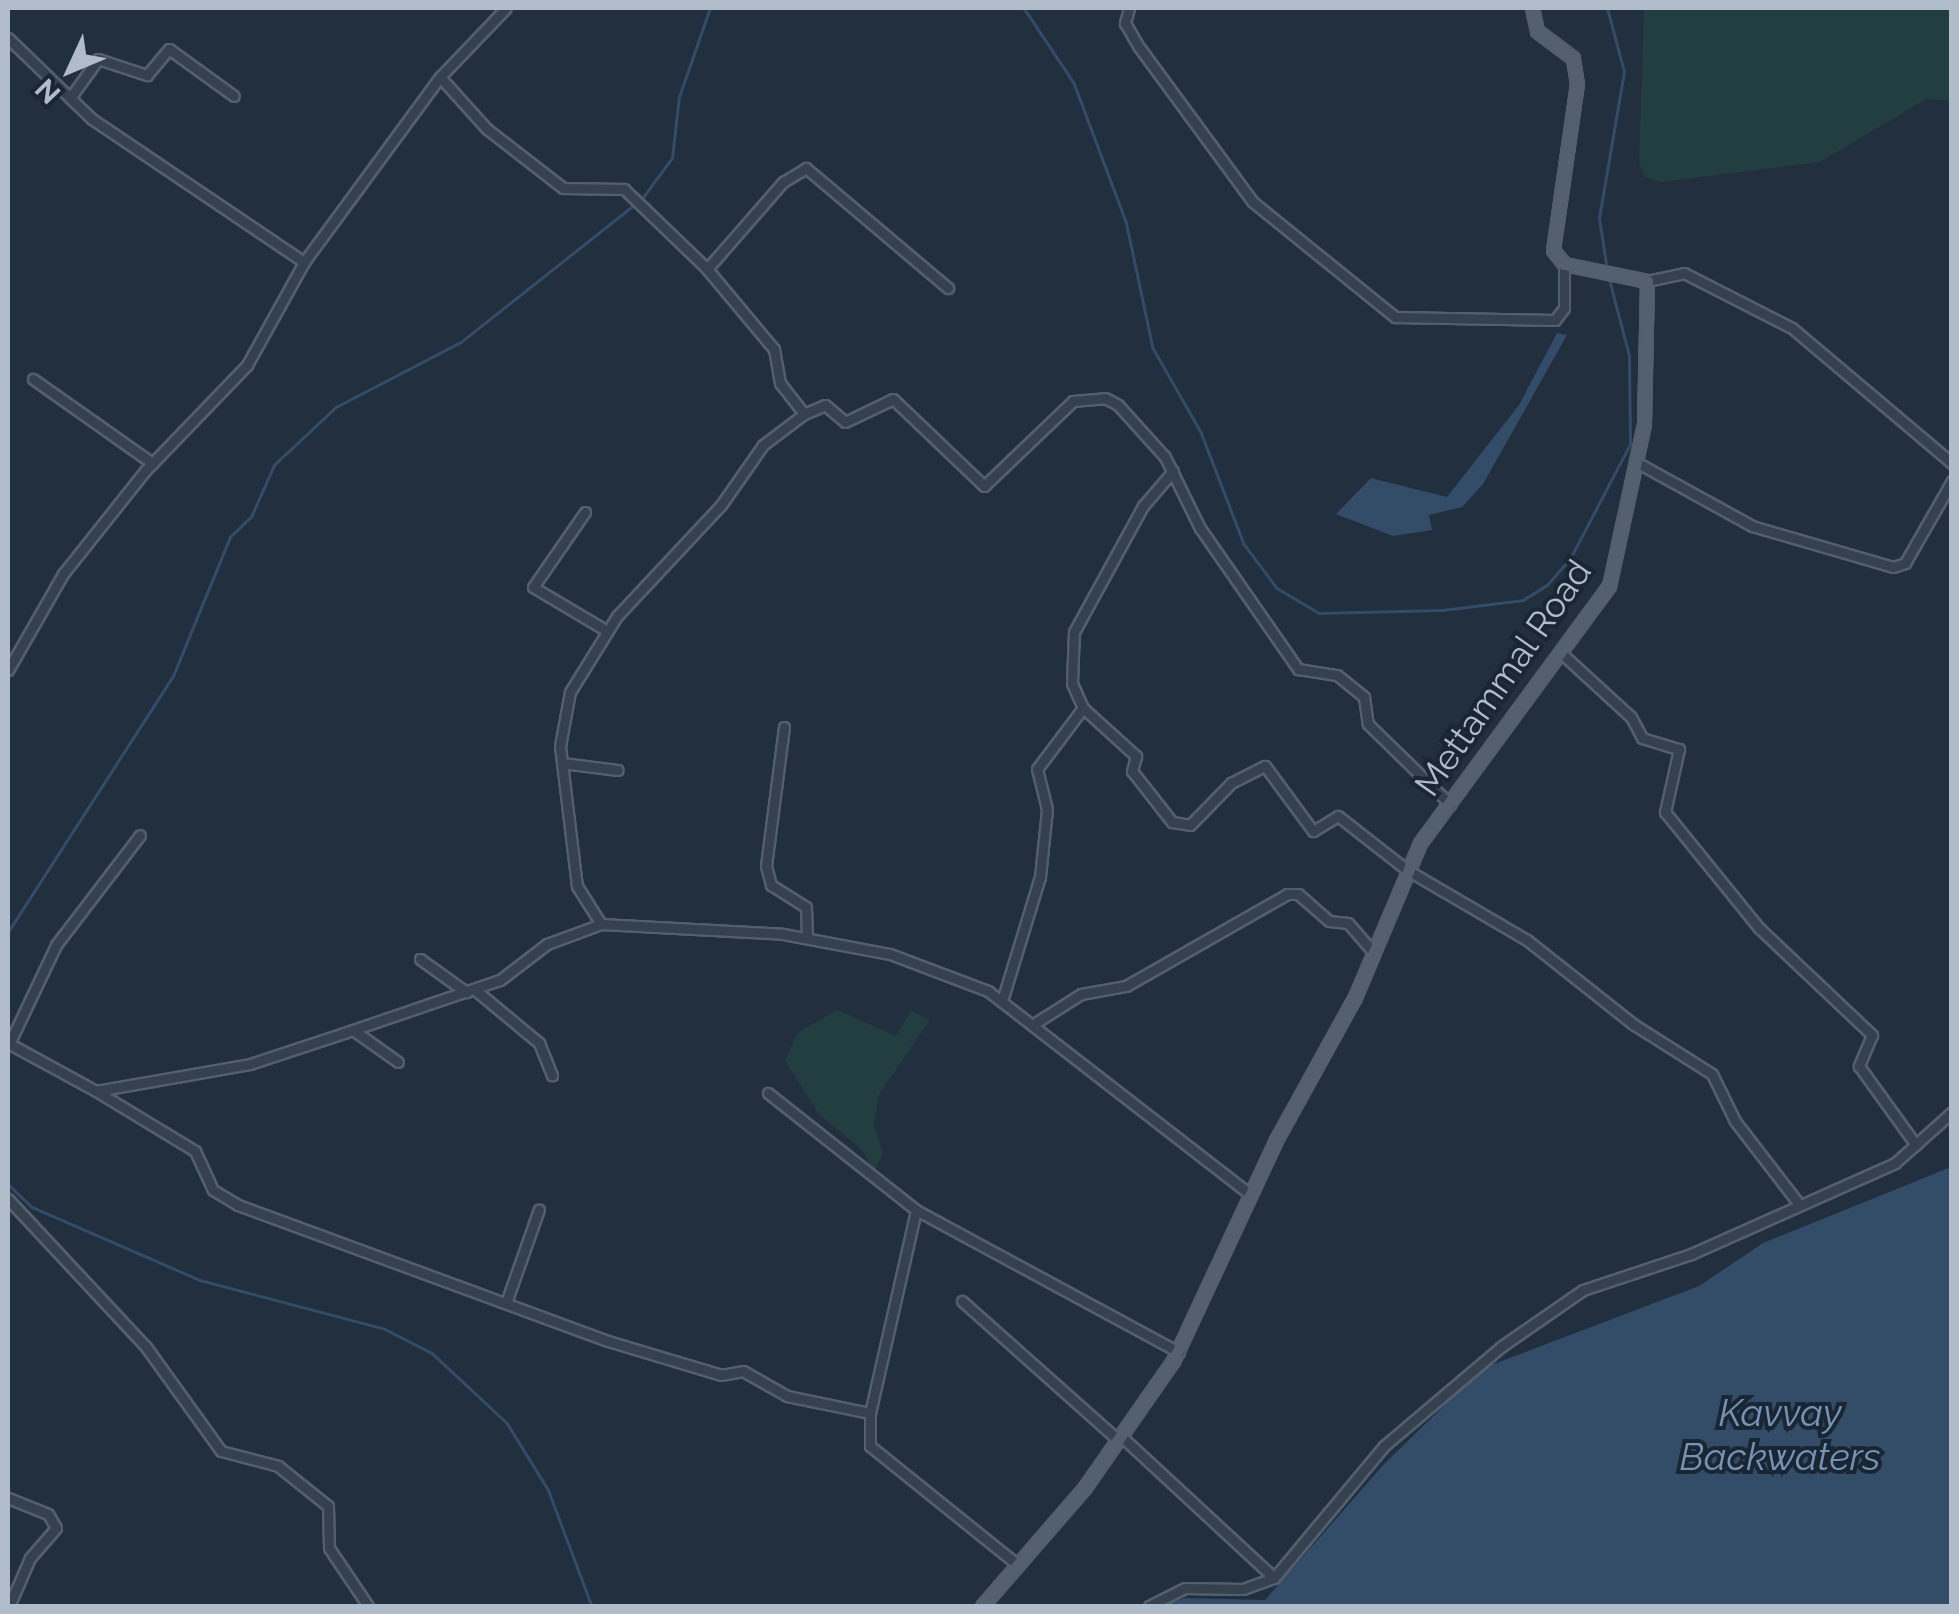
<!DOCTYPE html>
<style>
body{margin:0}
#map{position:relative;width:1959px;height:1614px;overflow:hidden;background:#212f3f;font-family:Raleway,sans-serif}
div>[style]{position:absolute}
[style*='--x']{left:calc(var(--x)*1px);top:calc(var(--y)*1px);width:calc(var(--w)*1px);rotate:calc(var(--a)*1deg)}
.green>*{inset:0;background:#233e40}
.water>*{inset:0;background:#334c68}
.stream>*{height:2.5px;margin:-1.25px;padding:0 1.25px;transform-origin:1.25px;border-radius:1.25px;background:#334c68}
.roads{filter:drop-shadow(2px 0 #535f6d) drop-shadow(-2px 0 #535f6d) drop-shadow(0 2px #535f6d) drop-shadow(0 -2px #535f6d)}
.minor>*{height:9px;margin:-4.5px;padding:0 4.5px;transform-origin:4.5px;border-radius:4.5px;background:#35414f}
.major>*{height:11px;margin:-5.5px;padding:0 5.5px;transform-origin:5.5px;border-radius:5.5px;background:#53606f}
span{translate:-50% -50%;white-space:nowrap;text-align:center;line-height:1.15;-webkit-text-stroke:8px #1a2634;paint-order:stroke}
.street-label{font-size:35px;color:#b1bcca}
.water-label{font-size:38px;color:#7594b5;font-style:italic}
.frame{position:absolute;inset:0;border:10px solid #b1bcca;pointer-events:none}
.north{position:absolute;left:20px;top:20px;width:100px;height:100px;-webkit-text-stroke:8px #1a2634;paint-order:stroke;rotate:226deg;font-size:28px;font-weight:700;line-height:40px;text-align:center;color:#b1bcca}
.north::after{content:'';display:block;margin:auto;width:35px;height:45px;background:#b1bcca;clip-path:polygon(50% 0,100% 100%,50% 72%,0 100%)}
</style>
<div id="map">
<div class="green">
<div style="clip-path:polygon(1644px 8px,1951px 8px,1951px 101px,1926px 99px,1820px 162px,1661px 182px,1645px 177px,1639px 163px)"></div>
<div style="clip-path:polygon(837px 1010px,896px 1036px,911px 1011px,930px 1020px,879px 1094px,874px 1124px,883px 1153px,874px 1173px,862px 1150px,819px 1114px,785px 1061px,797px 1033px)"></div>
</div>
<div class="water">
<div style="clip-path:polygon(1557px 333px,1567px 335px,1483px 484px,1462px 507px,1429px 515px,1432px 530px,1393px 536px,1336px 514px,1371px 478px,1447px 497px,1519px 405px)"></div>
<div style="clip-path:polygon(1951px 1167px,1951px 1606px,1161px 1606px,1185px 1598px,1265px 1600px,1384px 1464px,1483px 1368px,1699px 1286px,1763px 1243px)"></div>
</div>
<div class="stream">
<div style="--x:1024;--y:8;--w:90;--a:56.3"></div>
<div style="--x:1074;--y:83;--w:147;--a:69.4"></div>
<div style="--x:1126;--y:221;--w:130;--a:78"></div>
<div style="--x:1153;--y:348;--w:97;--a:60.3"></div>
<div style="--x:1201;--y:432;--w:120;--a:69"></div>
<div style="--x:1244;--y:544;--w:55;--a:53.1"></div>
<div style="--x:1277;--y:588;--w:49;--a:30.8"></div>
<div style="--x:1319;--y:613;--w:123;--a:-1.4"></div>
<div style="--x:1442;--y:610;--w:82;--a:-7"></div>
<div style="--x:1523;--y:600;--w:28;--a:-32"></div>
<div style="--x:1547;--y:585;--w:37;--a:-49"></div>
<div style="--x:1571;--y:557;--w:127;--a:-62.4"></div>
<div style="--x:1630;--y:444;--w:88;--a:-90.7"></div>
<div style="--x:1629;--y:356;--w:80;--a:-104.6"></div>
<div style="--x:641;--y:200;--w:52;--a:-53.6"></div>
<div style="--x:672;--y:158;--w:61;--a:-83.5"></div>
<div style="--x:679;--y:97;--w:94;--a:-70.8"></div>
<div style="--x:1606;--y:264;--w:47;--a:-98.7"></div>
<div style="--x:1599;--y:218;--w:148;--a:-80.3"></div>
<div style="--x:1624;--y:72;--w:66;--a:-104.9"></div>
<div style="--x:8;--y:932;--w:305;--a:-57.2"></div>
<div style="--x:173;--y:676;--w:150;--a:-67.7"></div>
<div style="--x:230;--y:537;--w:29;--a:-44"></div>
<div style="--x:251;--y:517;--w:57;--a:-66.1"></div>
<div style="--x:274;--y:465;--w:85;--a:-43.1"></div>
<div style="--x:336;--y:407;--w:141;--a:-27.5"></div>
<div style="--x:461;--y:342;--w:222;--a:-38.4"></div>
<div style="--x:8;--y:1184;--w:33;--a:44"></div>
<div style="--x:32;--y:1207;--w:183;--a:23.5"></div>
<div style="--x:200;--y:1280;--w:191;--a:14.8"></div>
<div style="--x:385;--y:1329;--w:53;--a:27.1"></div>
<div style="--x:432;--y:1353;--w:103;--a:43"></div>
<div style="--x:507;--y:1423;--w:78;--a:58.2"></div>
<div style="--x:548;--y:1489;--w:125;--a:69.4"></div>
</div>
<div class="roads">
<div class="minor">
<div style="--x:1129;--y:8;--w:16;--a:105"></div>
<div style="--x:1125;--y:23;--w:28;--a:60"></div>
<div style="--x:1139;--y:47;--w:192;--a:53.7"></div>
<div style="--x:1253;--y:202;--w:183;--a:39"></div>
<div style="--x:1395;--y:317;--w:160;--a:1.1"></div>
<div style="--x:1555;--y:320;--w:15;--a:-53"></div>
<div style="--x:1564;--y:308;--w:44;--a:-90"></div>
<div style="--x:8;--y:38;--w:117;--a:44"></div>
<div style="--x:92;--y:119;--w:256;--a:34"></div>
<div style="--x:440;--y:77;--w:70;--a:47.9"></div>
<div style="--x:487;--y:129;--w:96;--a:37.8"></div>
<div style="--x:563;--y:188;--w:61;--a:0.9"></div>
<div style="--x:624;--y:189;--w:115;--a:43.9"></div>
<div style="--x:707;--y:269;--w:104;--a:50.1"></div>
<div style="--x:774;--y:349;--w:35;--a:80"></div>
<div style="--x:780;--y:383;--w:39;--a:52"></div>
<div style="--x:804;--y:414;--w:51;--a:142.9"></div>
<div style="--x:763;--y:445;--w:73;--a:125"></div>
<div style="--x:721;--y:505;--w:152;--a:133.1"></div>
<div style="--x:617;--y:616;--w:89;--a:121.7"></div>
<div style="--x:570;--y:692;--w:55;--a:100.5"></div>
<div style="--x:560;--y:746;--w:141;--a:83.1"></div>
<div style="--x:577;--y:886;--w:45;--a:57.7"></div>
<div style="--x:70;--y:98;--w:48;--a:-54.3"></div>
<div style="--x:98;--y:59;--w:52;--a:18.1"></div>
<div style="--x:147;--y:75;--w:34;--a:-50"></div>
<div style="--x:169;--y:49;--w:80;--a:35.9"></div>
<div style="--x:707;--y:269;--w:116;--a:-48.9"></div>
<div style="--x:783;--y:182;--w:27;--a:-31"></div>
<div style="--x:806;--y:168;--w:186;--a:40.2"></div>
<div style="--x:1647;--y:281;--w:38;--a:-12"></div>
<div style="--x:1684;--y:273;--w:121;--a:27"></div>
<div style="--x:1792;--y:328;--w:209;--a:40.2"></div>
<div style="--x:33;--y:379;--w:146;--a:35.2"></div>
<div style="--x:804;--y:414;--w:23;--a:-23"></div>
<div style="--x:825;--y:405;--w:26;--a:40"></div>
<div style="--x:845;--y:422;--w:53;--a:-25.6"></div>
<div style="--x:893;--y:399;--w:126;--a:43.7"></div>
<div style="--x:984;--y:486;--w:123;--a:-43.7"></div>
<div style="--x:1073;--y:401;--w:32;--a:-5"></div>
<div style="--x:1105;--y:398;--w:15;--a:28"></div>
<div style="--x:1118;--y:405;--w:70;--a:47.9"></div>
<div style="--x:1165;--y:457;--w:79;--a:63.8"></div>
<div style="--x:1200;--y:528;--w:172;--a:55.2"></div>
<div style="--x:1298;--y:669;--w:39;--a:9"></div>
<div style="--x:1337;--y:675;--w:35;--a:39"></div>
<div style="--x:1364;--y:697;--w:27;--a:82"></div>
<div style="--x:1368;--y:724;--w:115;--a:44.3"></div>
<div style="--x:1638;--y:463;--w:130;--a:28.9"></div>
<div style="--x:1752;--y:526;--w:147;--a:16.2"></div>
<div style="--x:1893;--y:567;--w:13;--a:-18"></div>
<div style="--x:1905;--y:563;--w:95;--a:-60.2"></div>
<div style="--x:585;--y:512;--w:91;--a:124.7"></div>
<div style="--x:533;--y:587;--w:86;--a:30.7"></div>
<div style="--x:1560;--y:652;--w:96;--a:42.5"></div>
<div style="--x:1631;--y:717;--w:24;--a:62"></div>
<div style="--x:1642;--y:738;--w:39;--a:17"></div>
<div style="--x:1679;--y:749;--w:65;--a:102.5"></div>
<div style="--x:1665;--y:812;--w:149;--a:51"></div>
<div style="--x:1759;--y:928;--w:156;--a:43.4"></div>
<div style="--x:1872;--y:1035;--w:34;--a:113"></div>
<div style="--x:1859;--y:1066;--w:97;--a:54.2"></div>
<div style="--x:8;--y:670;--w:111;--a:-60.2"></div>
<div style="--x:63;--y:574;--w:132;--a:-51.5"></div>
<div style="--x:145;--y:471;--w:147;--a:-46.1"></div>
<div style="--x:247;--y:365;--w:118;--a:-61"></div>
<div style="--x:304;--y:262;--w:230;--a:-53.7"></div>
<div style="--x:440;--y:77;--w:95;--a:-46.3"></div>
<div style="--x:1083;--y:708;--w:27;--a:-114"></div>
<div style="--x:1072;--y:683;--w:51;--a:-87.8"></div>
<div style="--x:1074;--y:632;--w:144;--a:-61.3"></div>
<div style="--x:1143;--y:506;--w:46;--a:-49.4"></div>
<div style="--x:784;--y:727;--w:140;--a:97.4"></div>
<div style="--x:766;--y:866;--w:20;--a:75"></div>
<div style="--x:771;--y:885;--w:41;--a:32.2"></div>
<div style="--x:806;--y:907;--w:31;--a:88"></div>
<div style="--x:562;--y:763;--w:56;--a:7.1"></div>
<div style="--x:420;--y:959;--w:57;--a:35.7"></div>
<div style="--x:474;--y:989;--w:85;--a:39.7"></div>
<div style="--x:539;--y:1043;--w:35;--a:68"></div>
<div style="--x:1002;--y:1001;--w:130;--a:-73"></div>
<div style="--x:1040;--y:877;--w:68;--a:-84.1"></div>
<div style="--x:1047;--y:809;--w:41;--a:-104"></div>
<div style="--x:1037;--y:769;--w:76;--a:-53"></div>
<div style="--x:1083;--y:708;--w:72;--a:42.2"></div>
<div style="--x:1136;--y:756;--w:16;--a:105"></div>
<div style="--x:1132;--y:771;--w:65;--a:51.9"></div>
<div style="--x:1172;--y:822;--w:18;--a:9"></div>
<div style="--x:1190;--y:825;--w:59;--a:-45.7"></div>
<div style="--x:1231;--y:783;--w:38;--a:-27"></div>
<div style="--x:1265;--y:766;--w:81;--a:53.6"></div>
<div style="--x:1313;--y:831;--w:29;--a:-31"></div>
<div style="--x:1338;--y:816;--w:88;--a:38"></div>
<div style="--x:1407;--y:870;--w:139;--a:30.3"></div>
<div style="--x:1527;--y:940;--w:135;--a:38.4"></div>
<div style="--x:1633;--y:1024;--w:93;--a:32.3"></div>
<div style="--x:1712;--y:1074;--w:52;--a:63.9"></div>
<div style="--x:1735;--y:1121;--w:105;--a:52.4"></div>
<div style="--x:1032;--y:1025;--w:58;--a:-32.3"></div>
<div style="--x:1081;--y:994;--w:46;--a:-10.1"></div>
<div style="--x:1126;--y:986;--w:185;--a:-29.7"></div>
<div style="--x:1287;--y:894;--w:11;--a:0"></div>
<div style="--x:1298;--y:894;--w:41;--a:41.1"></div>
<div style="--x:1329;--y:921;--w:19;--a:6"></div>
<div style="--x:1348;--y:923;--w:40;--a:49"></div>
<div style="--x:353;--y:1030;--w:55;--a:35.4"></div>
<div style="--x:8;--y:1043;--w:100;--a:28.6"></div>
<div style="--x:96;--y:1091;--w:156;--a:-9.9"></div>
<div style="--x:250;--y:1064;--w:99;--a:-18.3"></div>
<div style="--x:344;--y:1033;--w:165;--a:-18.8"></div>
<div style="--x:500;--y:980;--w:59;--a:-37.5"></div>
<div style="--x:547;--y:944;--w:58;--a:-20.3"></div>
<div style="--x:601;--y:924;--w:182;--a:3.1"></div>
<div style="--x:783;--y:934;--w:109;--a:10.6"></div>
<div style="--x:890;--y:954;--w:105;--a:20.7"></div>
<div style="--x:988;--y:991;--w:333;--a:37.8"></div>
<div style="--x:9;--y:1044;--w:110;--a:-64.6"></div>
<div style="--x:56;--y:945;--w:138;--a:-52.6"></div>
<div style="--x:96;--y:1091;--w:116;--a:31.2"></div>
<div style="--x:195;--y:1151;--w:43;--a:65.2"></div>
<div style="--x:213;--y:1190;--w:29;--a:31"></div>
<div style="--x:238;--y:1205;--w:394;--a:20.2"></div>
<div style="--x:608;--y:1341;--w:118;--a:16.7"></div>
<div style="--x:721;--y:1375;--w:22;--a:-10"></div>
<div style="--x:743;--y:1371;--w:51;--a:29.6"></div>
<div style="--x:787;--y:1396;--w:85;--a:11.6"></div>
<div style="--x:870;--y:1413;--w:33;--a:90"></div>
<div style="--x:870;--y:1446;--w:189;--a:38.8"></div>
<div style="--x:768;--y:1093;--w:189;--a:38.3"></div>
<div style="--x:8;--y:1199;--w:202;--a:47"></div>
<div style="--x:146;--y:1347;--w:128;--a:54.2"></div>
<div style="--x:221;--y:1451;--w:59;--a:14.7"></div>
<div style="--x:278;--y:1466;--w:64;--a:38.7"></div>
<div style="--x:328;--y:1506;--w:42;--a:88.6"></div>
<div style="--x:329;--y:1548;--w:70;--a:56.1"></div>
<div style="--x:507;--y:1300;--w:96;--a:-70.6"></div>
<div style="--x:962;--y:1301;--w:210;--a:41.7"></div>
<div style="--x:870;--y:1413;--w:208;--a:-77.2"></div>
<div style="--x:916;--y:1210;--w:299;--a:28.4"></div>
<div style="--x:1122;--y:1437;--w:207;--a:42.8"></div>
<div style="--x:1274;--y:1578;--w:172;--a:-50.2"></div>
<div style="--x:1384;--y:1446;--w:155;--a:-40.3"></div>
<div style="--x:1502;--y:1346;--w:98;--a:-34.7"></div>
<div style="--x:1583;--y:1290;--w:114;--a:-18.4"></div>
<div style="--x:1691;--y:1254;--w:223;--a:-24"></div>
<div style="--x:1895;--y:1163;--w:76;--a:-41.8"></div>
<div style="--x:8;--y:1498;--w:43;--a:21.8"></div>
<div style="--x:48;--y:1514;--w:16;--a:60"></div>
<div style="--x:56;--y:1528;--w:40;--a:131"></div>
<div style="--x:30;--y:1558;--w:52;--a:113.6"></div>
<div style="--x:1149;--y:1606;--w:40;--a:-26.6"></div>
<div style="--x:1185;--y:1588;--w:58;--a:1"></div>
<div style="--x:1243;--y:1589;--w:33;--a:-20"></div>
</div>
<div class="major">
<div style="--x:982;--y:1606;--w:157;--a:-49.1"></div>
<div style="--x:1085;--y:1487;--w:154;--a:-55.1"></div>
<div style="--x:1173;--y:1361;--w:244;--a:-65"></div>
<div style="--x:1276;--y:1140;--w:163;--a:-61.1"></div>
<div style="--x:1355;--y:997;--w:167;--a:-67.1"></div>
<div style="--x:1420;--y:843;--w:319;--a:-53.7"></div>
<div style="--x:1609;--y:586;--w:166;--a:-77.8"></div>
<div style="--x:1644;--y:424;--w:143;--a:-88.8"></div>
<div style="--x:1647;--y:281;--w:85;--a:-168.4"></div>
<div style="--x:1564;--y:264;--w:18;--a:-128"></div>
<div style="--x:1553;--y:250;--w:168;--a:-81.8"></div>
<div style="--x:1577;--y:84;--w:26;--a:-99"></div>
<div style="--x:1573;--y:58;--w:45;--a:-143.1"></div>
<div style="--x:1537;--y:31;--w:24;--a:-102"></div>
</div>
</div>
<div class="street-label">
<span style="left:1503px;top:678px;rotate:-55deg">Mettammal Road</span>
</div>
<div class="water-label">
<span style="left:1780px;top:1435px">Kavvay<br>Backwaters</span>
</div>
<div class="frame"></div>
<div class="north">N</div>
</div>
